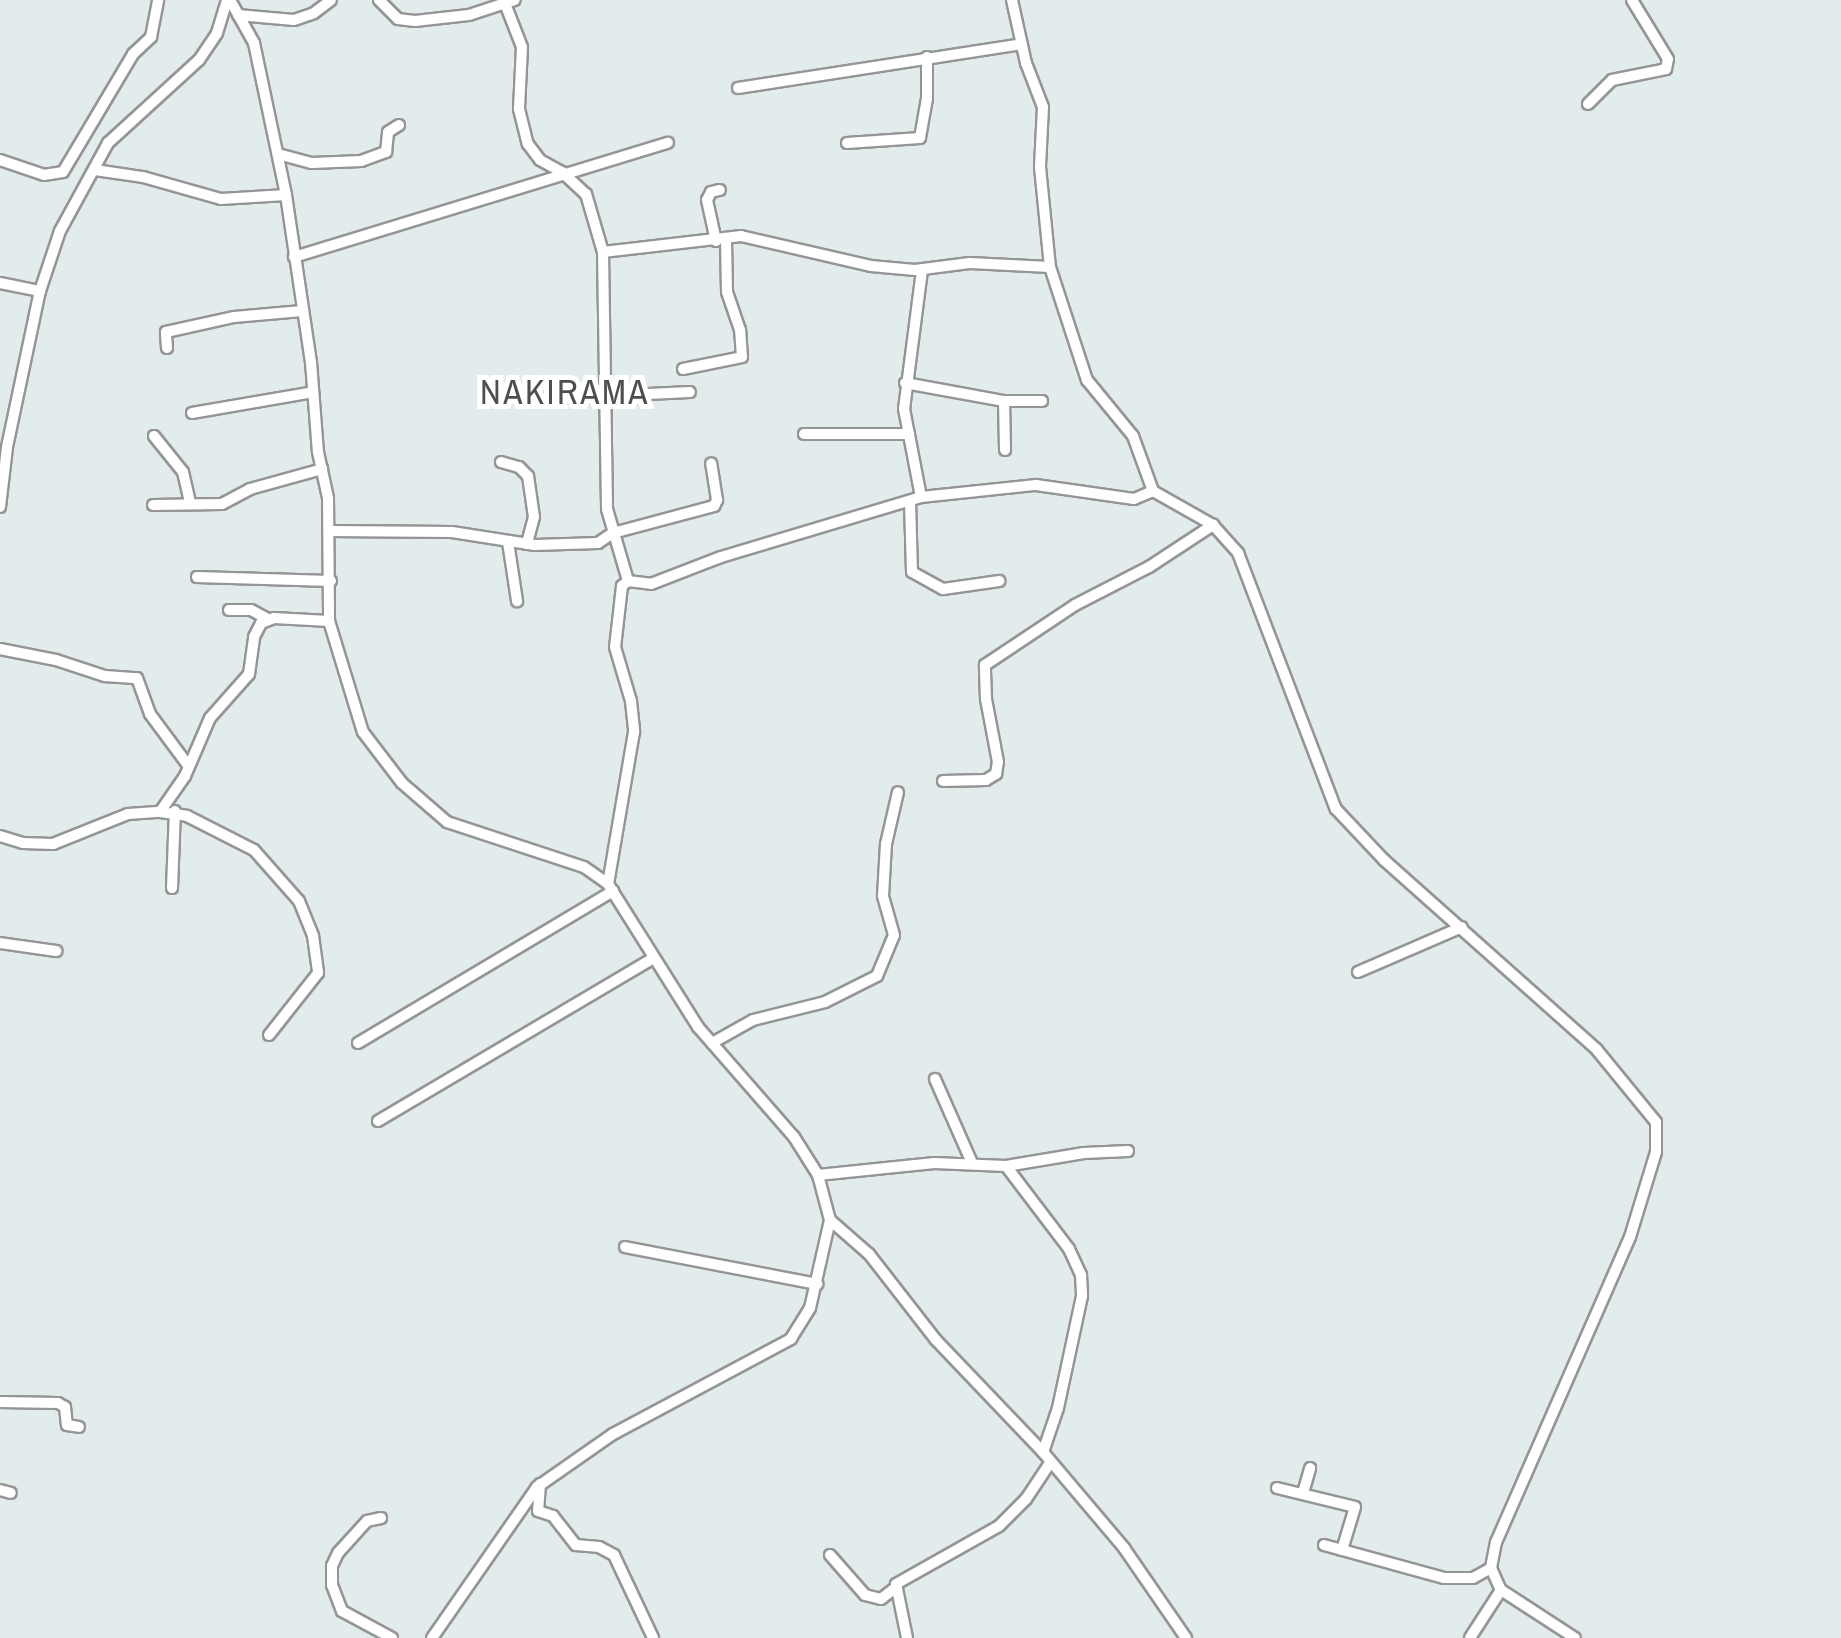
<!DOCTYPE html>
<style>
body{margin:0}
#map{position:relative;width:1841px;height:1638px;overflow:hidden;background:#e2ecec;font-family:"Archivo Narrow",sans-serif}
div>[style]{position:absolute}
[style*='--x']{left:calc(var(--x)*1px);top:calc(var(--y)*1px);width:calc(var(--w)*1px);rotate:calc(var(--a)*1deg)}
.roads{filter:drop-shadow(2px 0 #959595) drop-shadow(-2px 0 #959595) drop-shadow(0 2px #959595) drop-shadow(0 -2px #959595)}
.street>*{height:10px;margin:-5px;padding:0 5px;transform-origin:5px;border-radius:5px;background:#fff}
span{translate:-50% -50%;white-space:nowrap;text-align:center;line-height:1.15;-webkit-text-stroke:10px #fff;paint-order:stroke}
.quarter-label{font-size:35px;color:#4e4e4e;letter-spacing:2.5px}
</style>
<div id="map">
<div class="roads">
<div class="street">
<div style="--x:230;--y:0;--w:49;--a:60.8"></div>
<div style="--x:254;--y:43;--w:155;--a:78.1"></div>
<div style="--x:286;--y:195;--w:169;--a:81.5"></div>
<div style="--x:311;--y:362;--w:90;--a:85.6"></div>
<div style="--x:318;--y:452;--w:47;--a:77.7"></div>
<div style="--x:328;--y:498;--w:123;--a:89.5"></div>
<div style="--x:329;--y:621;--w:116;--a:73"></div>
<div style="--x:363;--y:732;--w:64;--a:52.6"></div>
<div style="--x:402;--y:783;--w:60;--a:40.9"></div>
<div style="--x:447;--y:822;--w:144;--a:18.2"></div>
<div style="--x:584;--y:867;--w:29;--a:35"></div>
<div style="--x:608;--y:884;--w:169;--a:57.8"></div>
<div style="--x:698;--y:1027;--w:146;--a:48.9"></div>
<div style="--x:794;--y:1137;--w:45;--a:57.7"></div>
<div style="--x:818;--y:1175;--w:47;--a:75.1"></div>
<div style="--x:830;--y:1220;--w:90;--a:102.8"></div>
<div style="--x:810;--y:1308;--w:36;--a:122"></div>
<div style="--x:791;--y:1339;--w:202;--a:151.9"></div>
<div style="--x:613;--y:1434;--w:93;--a:145.1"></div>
<div style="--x:537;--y:1487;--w:184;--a:124.8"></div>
<div style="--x:379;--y:0;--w:27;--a:45"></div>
<div style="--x:398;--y:19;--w:17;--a:7"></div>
<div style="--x:415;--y:21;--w:54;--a:-6.3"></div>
<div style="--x:469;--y:15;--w:48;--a:-18.1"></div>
<div style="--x:1012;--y:0;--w:65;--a:77.5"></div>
<div style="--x:1026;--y:63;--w:47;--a:68.9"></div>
<div style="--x:1043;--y:107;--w:60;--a:92.9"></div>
<div style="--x:1040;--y:167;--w:100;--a:84.3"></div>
<div style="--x:1050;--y:267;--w:119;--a:71.9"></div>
<div style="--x:1087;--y:380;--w:72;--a:50.6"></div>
<div style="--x:1133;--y:436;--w:59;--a:70"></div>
<div style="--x:1153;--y:491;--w:69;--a:29.5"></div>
<div style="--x:1213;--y:525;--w:38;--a:48"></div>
<div style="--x:1238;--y:553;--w:274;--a:69.1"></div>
<div style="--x:1336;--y:809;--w:70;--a:46.7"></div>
<div style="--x:1384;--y:860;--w:285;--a:41.7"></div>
<div style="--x:1597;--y:1050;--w:93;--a:50.7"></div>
<div style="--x:1656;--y:1122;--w:30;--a:90"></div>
<div style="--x:1656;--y:1152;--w:89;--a:107"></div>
<div style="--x:1630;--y:1237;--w:333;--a:113.7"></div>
<div style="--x:1496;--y:1542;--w:26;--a:101"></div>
<div style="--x:1491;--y:1568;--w:24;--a:66"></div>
<div style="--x:1501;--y:1590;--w:57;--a:122.9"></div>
<div style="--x:506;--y:6;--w:44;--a:68.7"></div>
<div style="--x:522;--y:47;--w:62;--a:92.8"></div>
<div style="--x:519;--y:109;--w:36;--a:76"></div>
<div style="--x:528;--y:144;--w:20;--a:53"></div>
<div style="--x:540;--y:160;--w:25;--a:29"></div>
<div style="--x:562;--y:172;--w:33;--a:43"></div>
<div style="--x:586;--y:194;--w:60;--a:73.7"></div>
<div style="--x:603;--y:252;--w:257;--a:89.1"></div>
<div style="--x:607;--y:509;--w:75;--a:73.7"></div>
<div style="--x:628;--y:581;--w:8;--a:140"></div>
<div style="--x:622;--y:586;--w:61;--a:96.5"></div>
<div style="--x:615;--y:647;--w:56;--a:73.5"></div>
<div style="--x:631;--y:701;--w:31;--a:84"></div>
<div style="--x:634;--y:732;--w:154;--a:99.7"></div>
<div style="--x:238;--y:15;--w:56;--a:5.1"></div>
<div style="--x:294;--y:20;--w:21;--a:-19"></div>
<div style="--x:314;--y:13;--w:21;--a:-37"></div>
<div style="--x:738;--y:88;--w:287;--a:-8.8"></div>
<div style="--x:1588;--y:104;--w:34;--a:-45"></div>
<div style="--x:1612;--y:80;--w:55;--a:-11.5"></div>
<div style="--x:1666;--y:69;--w:10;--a:-79"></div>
<div style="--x:1668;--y:59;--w:69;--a:-121.4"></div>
<div style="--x:847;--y:143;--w:73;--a:-3.9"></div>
<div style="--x:920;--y:138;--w:40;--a:-80"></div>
<div style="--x:927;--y:99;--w:42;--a:-90"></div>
<div style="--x:278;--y:154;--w:35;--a:15"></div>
<div style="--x:312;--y:163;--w:49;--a:-2.3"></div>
<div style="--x:361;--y:161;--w:27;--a:-20"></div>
<div style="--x:386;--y:152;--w:20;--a:-84"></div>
<div style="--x:388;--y:132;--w:13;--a:-32"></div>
<div style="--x:0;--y:160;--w:46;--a:18.8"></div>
<div style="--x:44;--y:175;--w:19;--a:-9"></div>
<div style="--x:63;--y:172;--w:137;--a:-59.3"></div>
<div style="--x:133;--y:54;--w:25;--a:-43"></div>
<div style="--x:151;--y:37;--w:38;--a:-79"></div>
<div style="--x:95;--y:170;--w:49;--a:8.3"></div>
<div style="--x:143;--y:177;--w:81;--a:15.8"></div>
<div style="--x:221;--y:199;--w:65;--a:-3.5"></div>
<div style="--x:716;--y:241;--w:42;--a:-102.4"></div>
<div style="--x:707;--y:200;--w:9;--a:-63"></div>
<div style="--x:711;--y:192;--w:9;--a:-13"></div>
<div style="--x:603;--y:252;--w:139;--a:-6.6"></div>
<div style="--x:741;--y:236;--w:133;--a:13"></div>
<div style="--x:871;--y:266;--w:44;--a:5.2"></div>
<div style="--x:915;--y:270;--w:55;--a:-7.3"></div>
<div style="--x:970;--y:263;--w:80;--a:2.9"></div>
<div style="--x:294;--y:257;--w:391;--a:-17"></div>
<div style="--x:0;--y:283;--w:41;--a:11.3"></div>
<div style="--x:167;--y:348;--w:16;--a:-94"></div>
<div style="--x:166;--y:332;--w:70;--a:-12.4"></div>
<div style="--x:234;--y:317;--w:68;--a:-5"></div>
<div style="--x:683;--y:369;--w:60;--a:-11.5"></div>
<div style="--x:742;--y:357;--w:27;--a:-94"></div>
<div style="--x:740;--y:330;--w:40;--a:-108.9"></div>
<div style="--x:727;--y:292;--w:52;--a:-91.1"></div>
<div style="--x:905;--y:383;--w:101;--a:10.3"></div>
<div style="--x:1004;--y:401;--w:38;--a:0"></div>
<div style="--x:522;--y:400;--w:168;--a:-2.7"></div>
<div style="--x:1004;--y:401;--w:49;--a:88.8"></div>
<div style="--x:192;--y:413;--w:123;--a:-9.8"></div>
<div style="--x:804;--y:434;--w:105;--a:0"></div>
<div style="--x:154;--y:436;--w:46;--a:51.1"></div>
<div style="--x:183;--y:472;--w:32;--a:77"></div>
<div style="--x:501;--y:462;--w:19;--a:16"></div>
<div style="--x:519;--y:467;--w:13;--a:45"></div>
<div style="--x:528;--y:476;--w:41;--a:81.7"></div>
<div style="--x:534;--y:517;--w:28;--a:105"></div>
<div style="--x:921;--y:497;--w:90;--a:-100.9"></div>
<div style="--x:904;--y:409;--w:140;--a:-82.6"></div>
<div style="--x:910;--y:501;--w:71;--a:88.4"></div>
<div style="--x:912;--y:572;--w:35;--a:29"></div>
<div style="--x:943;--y:589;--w:57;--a:-8.1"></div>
<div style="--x:153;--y:505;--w:69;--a:-0.8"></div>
<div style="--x:222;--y:504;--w:32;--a:-28"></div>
<div style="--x:250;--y:489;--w:75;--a:-15.5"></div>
<div style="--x:0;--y:507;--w:60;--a:-83.3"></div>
<div style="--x:7;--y:447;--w:159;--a:-78.1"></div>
<div style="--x:40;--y:291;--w:63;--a:-71.6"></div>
<div style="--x:60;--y:231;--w:100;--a:-61.4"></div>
<div style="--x:108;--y:143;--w:123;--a:-42.4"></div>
<div style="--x:199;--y:60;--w:32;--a:-56"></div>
<div style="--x:217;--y:33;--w:34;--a:-73"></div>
<div style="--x:330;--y:531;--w:122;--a:0.5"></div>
<div style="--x:452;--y:532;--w:84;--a:8.9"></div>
<div style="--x:535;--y:545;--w:63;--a:-1.8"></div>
<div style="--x:598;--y:543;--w:18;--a:-34"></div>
<div style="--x:613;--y:533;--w:105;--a:-15"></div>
<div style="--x:714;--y:506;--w:7;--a:-63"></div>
<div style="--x:717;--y:500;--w:37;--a:-99"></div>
<div style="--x:508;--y:542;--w:60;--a:81.3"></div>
<div style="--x:197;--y:577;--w:134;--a:1.7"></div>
<div style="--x:628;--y:581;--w:23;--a:7"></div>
<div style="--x:651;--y:584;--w:75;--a:-21.1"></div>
<div style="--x:721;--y:557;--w:209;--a:-16.7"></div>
<div style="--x:921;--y:497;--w:116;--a:-6"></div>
<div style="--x:1036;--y:485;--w:99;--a:8.1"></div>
<div style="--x:1134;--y:499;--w:21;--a:-23"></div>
<div style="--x:229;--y:610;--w:22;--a:0"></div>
<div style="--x:251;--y:610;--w:19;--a:28"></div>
<div style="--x:0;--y:649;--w:57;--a:11.1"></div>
<div style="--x:56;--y:660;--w:52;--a:18.1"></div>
<div style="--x:105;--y:676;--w:32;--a:4"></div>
<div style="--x:137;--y:678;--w:38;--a:70"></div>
<div style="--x:150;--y:714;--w:62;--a:53.5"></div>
<div style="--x:943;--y:781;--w:43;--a:-1.3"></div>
<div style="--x:986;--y:780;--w:12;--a:-31"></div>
<div style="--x:996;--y:774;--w:12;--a:-81"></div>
<div style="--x:998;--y:762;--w:64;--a:-100.8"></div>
<div style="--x:986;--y:699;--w:34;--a:-92"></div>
<div style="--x:985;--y:665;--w:108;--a:-33.7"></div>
<div style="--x:1075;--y:605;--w:83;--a:-27.2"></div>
<div style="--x:1149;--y:567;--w:77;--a:-33.3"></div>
<div style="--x:160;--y:812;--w:27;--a:8"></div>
<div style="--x:187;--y:816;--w:75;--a:26.9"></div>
<div style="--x:254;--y:850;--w:68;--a:48.6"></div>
<div style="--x:299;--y:901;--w:38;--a:68"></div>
<div style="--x:313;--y:936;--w:37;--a:82"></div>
<div style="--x:318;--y:973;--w:79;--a:128.3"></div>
<div style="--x:0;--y:836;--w:24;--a:17"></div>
<div style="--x:23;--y:843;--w:30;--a:2"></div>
<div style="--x:53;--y:844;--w:81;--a:-21.8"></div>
<div style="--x:128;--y:814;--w:32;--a:-4"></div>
<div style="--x:160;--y:812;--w:44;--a:-55.2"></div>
<div style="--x:185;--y:776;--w:63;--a:-66.7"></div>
<div style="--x:210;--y:718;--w:59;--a:-48.4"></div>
<div style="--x:249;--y:674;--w:37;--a:-82"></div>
<div style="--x:254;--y:637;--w:16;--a:-63"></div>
<div style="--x:261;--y:623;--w:14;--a:-21"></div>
<div style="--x:274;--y:618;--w:55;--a:3.1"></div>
<div style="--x:172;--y:888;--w:77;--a:-87.8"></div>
<div style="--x:0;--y:943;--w:57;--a:8.1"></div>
<div style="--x:1358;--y:972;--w:113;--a:-23.4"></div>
<div style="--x:358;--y:1043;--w:297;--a:-30.8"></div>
<div style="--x:712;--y:1043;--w:47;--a:-29.3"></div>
<div style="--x:753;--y:1020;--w:74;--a:-14"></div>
<div style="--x:825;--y:1002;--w:58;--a:-26.6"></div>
<div style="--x:877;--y:976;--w:44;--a:-67.5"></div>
<div style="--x:894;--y:935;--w:41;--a:-105.8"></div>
<div style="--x:883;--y:896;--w:52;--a:-86.7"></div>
<div style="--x:886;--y:844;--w:53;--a:-77"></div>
<div style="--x:935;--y:1079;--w:92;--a:66.2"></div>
<div style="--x:378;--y:1121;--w:318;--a:-30.6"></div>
<div style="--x:1006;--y:1166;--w:104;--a:52.8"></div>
<div style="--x:1069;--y:1249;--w:29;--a:65"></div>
<div style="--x:1081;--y:1275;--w:21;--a:87"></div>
<div style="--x:1082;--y:1296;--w:115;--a:102.1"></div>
<div style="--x:1058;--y:1408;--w:46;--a:108.8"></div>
<div style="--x:818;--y:1175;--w:117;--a:-5.9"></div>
<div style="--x:934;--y:1163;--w:72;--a:2.4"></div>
<div style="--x:1006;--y:1166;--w:79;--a:-9.5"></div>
<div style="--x:1084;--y:1153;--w:44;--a:-2.6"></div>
<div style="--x:830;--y:1220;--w:52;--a:41.1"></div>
<div style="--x:869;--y:1254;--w:109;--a:52.1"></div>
<div style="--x:936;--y:1340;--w:155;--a:46.3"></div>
<div style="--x:1043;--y:1452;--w:126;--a:49.8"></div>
<div style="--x:1124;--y:1548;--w:109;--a:55.4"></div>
<div style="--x:625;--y:1247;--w:196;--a:10.9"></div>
<div style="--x:0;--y:1402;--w:58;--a:1"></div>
<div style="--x:58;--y:1403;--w:8;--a:30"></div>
<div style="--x:65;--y:1407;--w:18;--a:84"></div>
<div style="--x:67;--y:1425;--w:12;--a:9"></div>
<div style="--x:540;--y:1484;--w:27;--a:94"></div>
<div style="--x:538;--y:1511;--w:16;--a:18"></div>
<div style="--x:553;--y:1516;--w:37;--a:52"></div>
<div style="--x:576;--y:1545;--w:23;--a:5"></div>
<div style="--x:599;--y:1547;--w:17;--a:28"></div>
<div style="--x:614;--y:1555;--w:92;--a:64.8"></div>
<div style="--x:1277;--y:1488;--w:80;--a:13.7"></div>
<div style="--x:1355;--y:1507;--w:45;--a:106.8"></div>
<div style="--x:0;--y:1490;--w:11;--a:15"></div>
<div style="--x:1303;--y:1493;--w:26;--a:-74"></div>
<div style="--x:381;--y:1518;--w:14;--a:168"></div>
<div style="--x:367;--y:1521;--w:43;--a:132.2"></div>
<div style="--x:338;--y:1553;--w:14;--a:115"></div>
<div style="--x:332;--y:1566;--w:19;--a:90"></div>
<div style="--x:332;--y:1585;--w:28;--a:69"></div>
<div style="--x:342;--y:1611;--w:57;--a:28.4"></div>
<div style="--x:1324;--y:1545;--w:124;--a:15.4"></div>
<div style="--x:1444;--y:1578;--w:29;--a:0"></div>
<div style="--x:1473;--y:1578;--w:21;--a:-29"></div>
<div style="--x:830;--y:1555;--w:53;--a:48.8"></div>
<div style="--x:865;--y:1595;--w:16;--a:14"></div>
<div style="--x:881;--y:1599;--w:18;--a:-38"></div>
<div style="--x:1501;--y:1590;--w:88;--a:33"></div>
<div style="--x:907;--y:1638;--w:55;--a:-101.5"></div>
<div style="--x:896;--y:1584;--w:118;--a:-29.4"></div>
<div style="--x:999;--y:1526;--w:38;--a:-45"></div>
<div style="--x:1026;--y:1499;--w:43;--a:-56.3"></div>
</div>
</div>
<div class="quarter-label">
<span style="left:565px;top:392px">NAKIRAMA</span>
</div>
</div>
